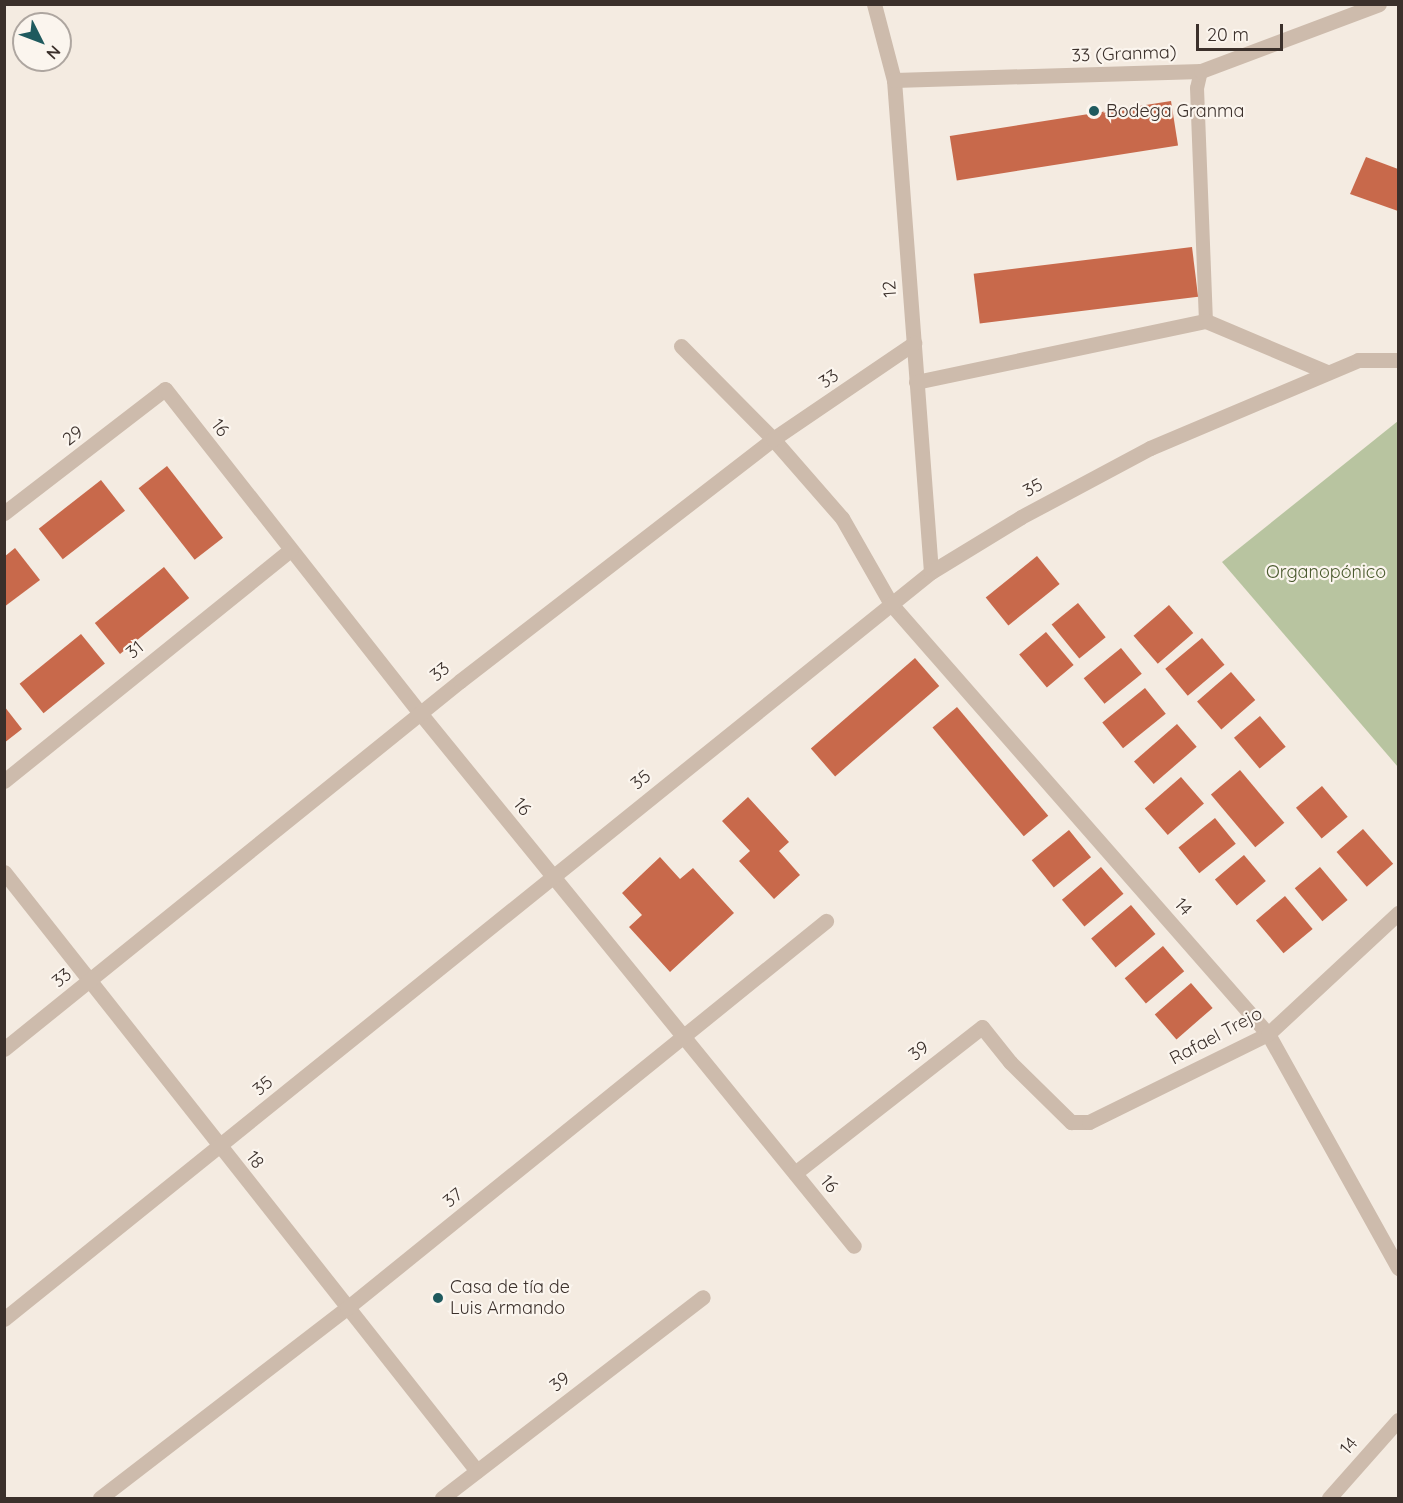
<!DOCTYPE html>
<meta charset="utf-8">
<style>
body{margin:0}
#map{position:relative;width:1403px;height:1503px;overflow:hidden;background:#f4ebe1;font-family:Quicksand,sans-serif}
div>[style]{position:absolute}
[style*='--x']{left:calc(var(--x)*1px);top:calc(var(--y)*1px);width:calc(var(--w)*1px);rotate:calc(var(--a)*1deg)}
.green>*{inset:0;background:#b8c4a0}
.building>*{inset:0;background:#c8694b;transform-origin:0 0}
.service>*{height:14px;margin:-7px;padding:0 7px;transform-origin:7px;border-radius:7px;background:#cdbbac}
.minor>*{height:15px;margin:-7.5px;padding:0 7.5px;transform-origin:7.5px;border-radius:7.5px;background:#cdbbac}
.dots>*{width:16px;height:16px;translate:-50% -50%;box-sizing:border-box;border:3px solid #fbf5ee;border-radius:50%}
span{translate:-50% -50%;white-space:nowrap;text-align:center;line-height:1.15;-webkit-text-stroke:4.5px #fbf5ee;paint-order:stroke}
.street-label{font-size:18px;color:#3b302b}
.poi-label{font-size:18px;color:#3b302b}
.left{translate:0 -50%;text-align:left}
.park-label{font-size:18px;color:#4a5a2e}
.frame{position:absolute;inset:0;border:6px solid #3b302b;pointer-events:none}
.north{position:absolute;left:12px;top:12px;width:60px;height:60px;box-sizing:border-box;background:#fbf5ee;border:2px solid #aea6a0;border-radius:50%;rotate:132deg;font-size:16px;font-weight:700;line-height:24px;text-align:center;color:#3b302b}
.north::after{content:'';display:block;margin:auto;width:21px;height:27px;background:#1f5a5e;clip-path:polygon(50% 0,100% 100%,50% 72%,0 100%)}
.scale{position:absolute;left:1196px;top:24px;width:87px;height:27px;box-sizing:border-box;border:3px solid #3b302b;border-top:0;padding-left:8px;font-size:18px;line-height:21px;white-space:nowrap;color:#3b302b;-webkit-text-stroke:4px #fbf5ee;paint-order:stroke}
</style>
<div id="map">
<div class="green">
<div style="clip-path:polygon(1398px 421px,1398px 767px,1222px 562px)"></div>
</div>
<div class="building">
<div style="left:1171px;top:101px;width:45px;height:224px;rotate:81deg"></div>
<div style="clip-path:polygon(1366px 157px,1398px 169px,1398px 211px,1350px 194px)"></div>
<div style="left:1192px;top:247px;width:50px;height:220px;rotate:83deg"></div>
<div style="left:167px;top:466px;width:91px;height:36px;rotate:52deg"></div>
<div style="left:101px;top:480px;width:39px;height:79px;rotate:52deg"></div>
<div style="clip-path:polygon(15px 548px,40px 580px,4px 607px,4px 557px)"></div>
<div style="left:1037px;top:556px;width:36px;height:66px;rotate:51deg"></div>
<div style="left:164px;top:567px;width:40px;height:89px;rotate:51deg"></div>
<div style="left:1078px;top:603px;width:44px;height:34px;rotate:51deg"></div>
<div style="left:1169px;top:605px;width:37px;height:47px;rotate:49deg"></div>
<div style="left:1046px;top:632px;width:43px;height:35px;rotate:50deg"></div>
<div style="left:81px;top:634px;width:38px;height:79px;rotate:51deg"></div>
<div style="left:1202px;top:638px;width:35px;height:48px;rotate:50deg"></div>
<div style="left:1121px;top:648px;width:33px;height:48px;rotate:51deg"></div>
<div style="left:915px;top:658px;width:37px;height:138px;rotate:49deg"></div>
<div style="left:1231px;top:672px;width:37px;height:45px;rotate:49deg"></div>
<div style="left:1145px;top:688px;width:33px;height:55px;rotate:51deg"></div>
<div style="clip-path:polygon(4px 706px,22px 729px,4px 743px)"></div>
<div style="left:957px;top:707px;width:142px;height:32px;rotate:50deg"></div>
<div style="left:1260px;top:716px;width:40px;height:34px;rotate:50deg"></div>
<div style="left:1177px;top:724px;width:30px;height:57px;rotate:49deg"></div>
<div style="left:1240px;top:770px;width:69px;height:38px;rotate:50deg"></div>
<div style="left:1181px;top:777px;width:35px;height:48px;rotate:49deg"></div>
<div style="left:1322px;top:786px;width:40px;height:34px;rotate:50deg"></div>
<div style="clip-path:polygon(748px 797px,789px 842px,779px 851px,800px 875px,774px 899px,739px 861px,750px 851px,722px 821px)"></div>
<div style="left:1215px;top:818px;width:33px;height:47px;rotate:51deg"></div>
<div style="left:1363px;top:829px;width:46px;height:35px;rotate:49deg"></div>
<div style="left:1069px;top:830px;width:35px;height:48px;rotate:51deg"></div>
<div style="left:1244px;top:855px;width:34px;height:38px;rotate:50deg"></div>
<div style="clip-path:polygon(660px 857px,680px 879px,693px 868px,734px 913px,670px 972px,629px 927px,642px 915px,622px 893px)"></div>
<div style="left:1101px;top:867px;width:35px;height:51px;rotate:50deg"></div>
<div style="left:1320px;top:867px;width:43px;height:33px;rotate:50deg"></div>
<div style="left:1285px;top:896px;width:43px;height:38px;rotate:50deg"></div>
<div style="left:1131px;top:905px;width:38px;height:52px;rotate:50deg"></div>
<div style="left:1163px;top:946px;width:33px;height:50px;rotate:50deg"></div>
<div style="left:1191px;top:983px;width:33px;height:48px;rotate:49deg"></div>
</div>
<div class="service">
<div style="--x:1201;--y:71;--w:17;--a:103"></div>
<div style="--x:1197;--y:88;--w:233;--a:87.8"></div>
</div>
<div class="minor">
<div style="--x:874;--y:4;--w:79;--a:75.3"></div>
<div style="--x:894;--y:80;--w:493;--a:85.7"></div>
<div style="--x:894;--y:80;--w:307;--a:-1.7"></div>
<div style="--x:1201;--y:71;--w:190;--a:-20.6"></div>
<div style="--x:681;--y:346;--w:131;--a:45.3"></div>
<div style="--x:773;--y:439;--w:105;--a:48.9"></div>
<div style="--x:842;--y:518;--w:99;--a:60.3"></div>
<div style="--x:891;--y:604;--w:572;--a:48.76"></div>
<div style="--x:1268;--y:1034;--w:268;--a:60.9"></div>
<div style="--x:916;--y:382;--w:296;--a:-11.9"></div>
<div style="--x:1206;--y:321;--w:131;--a:22.9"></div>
<div style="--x:4;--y:513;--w:203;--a:-37.6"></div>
<div style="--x:165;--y:389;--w:412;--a:51.8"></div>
<div style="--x:420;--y:713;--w:687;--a:50.85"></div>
<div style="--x:4;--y:781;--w:368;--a:-38.9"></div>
<div style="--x:4;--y:872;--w:763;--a:51.7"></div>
<div style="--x:4;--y:1049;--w:586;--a:-38.9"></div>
<div style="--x:460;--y:681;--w:396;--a:-37.7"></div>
<div style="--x:773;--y:439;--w:171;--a:-34.2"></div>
<div style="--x:795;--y:1173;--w:237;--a:-38"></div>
<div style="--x:982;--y:1027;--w:45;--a:51.3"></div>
<div style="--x:1010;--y:1062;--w:86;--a:44.5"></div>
<div style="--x:1071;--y:1122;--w:18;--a:0"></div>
<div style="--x:1089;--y:1122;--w:199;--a:-26.2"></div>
<div style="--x:1268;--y:1034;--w:178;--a:-42.9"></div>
<div style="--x:4;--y:1319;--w:1191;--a:-38.86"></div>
<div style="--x:931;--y:572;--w:105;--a:-31.4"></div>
<div style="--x:1021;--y:517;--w:146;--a:-28.1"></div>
<div style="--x:1150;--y:448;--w:226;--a:-22.9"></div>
<div style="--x:1358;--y:360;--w:40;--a:0"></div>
<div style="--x:100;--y:1498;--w:312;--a:-37.6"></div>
<div style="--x:347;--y:1308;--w:616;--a:-38.94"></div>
<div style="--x:442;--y:1498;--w:329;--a:-37.6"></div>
<div style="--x:1329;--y:1498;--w:104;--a:-48.5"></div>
</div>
<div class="dots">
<div style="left:1094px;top:111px;background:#1f5a5e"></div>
<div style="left:438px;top:1298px;background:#1f5a5e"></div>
</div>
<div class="street-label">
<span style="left:1124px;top:54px;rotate:-2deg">33 (Granma)</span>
<span style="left:890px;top:289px;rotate:-94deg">12</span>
<span style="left:829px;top:379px;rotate:-35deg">33</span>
<span style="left:220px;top:428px;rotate:52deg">16</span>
<span style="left:73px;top:436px;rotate:-38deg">29</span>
<span style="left:1033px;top:488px;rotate:-28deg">35</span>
<span style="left:135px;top:650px;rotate:-39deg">31</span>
<span style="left:440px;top:672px;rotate:-39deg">33</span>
<span style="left:641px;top:780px;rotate:-39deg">35</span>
<span style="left:522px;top:807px;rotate:50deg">16</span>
<span style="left:1183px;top:907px;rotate:49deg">14</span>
<span style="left:62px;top:978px;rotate:-39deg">33</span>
<span style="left:1216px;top:1036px;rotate:-28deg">Rafael Trejo</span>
<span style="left:919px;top:1051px;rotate:-38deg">39</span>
<span style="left:263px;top:1086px;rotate:-39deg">35</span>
<span style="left:255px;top:1160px;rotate:52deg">18</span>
<span style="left:829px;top:1184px;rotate:51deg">16</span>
<span style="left:453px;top:1198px;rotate:-39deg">37</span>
<span style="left:560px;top:1382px;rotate:-38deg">39</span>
<span style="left:1349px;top:1446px;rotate:-49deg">14</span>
</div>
<div class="poi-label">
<span class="left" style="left:1106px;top:111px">Bodega Granma</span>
<span class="left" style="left:450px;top:1298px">Casa de tía de<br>Luis Armando</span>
</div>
<div class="park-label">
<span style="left:1326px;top:572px">Organopónico</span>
</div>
<div class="frame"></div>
<div class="north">N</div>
<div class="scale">20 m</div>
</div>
